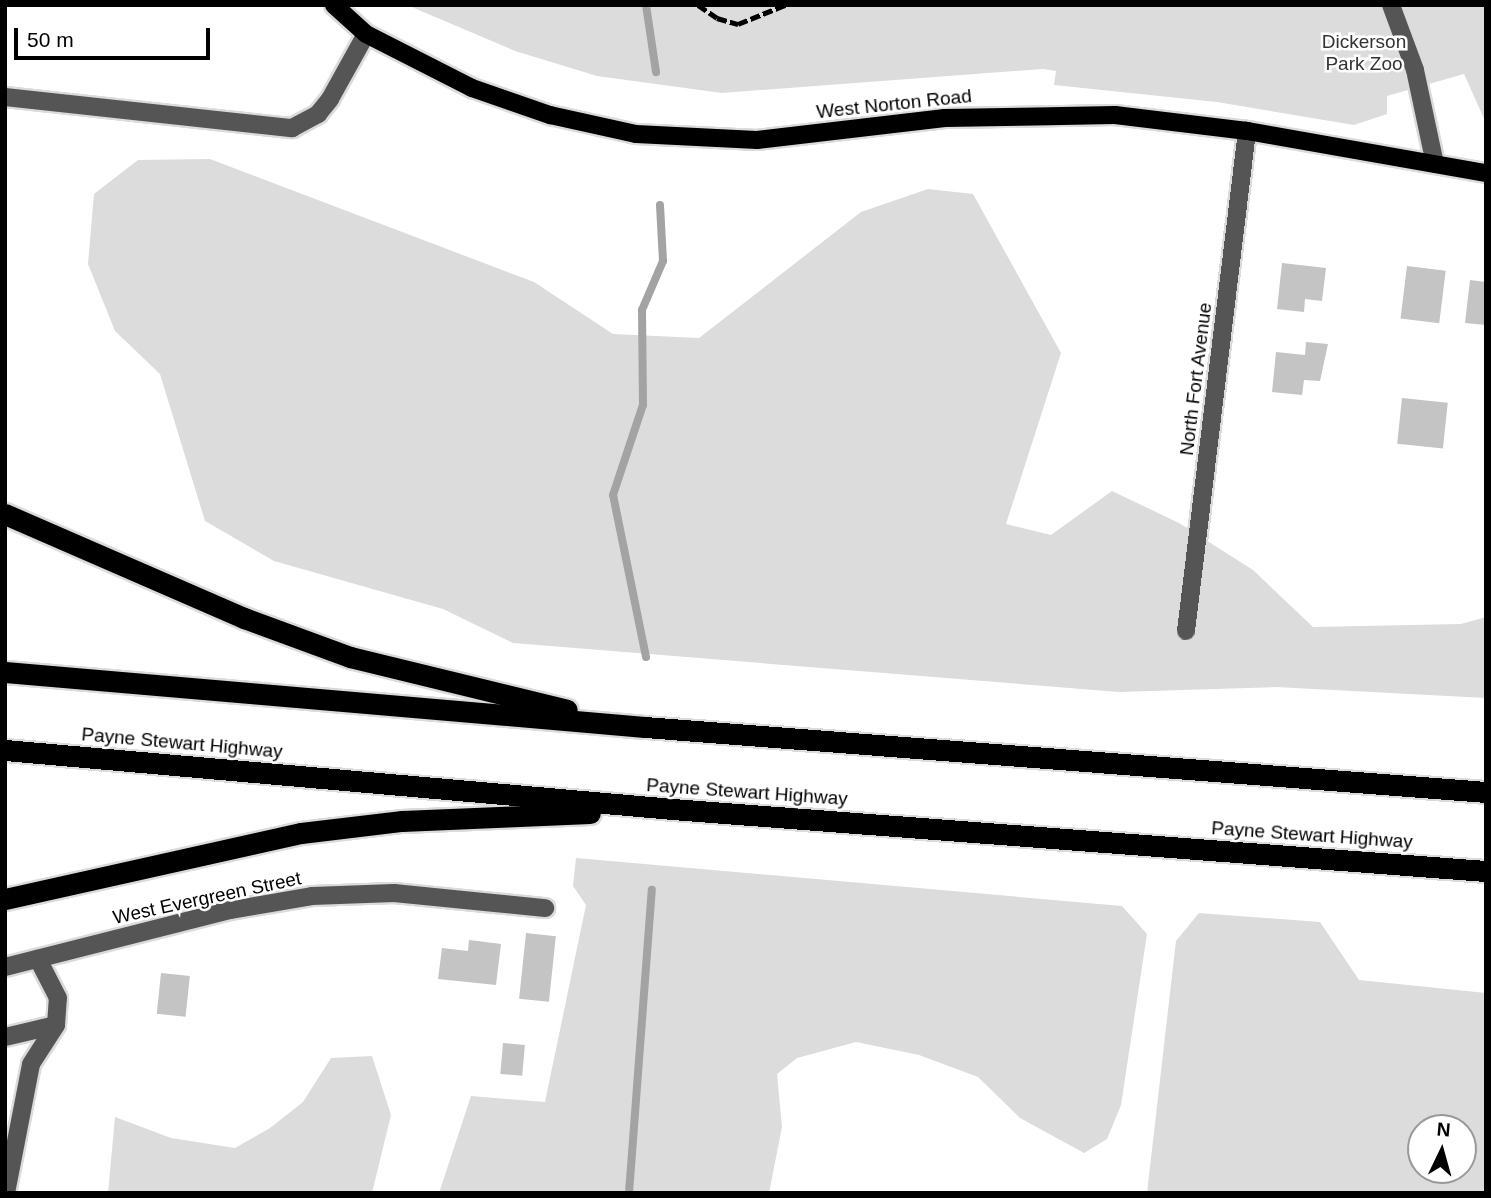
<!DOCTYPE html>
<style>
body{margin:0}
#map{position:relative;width:1491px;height:1198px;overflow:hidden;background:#fff;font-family:Arial,sans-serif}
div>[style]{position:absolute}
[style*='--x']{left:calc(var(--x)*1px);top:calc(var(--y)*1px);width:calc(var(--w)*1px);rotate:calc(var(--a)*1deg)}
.green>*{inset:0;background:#dcdcdc}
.stream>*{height:8px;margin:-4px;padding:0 4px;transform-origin:4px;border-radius:4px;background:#a3a3a3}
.building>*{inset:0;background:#c4c4c4;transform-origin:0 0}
.roads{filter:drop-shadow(2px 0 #dbdbdb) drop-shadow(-2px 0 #dbdbdb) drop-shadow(0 2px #dbdbdb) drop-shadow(0 -2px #dbdbdb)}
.minor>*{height:18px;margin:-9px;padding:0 9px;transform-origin:9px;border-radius:9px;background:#555}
.major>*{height:18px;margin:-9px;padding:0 9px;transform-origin:9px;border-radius:9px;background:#000}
.highway>*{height:21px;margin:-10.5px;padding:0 10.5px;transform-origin:10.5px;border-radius:10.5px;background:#000}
.rail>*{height:5px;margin-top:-2.5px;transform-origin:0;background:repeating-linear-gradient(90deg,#000 0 10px,transparent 0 13.5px)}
span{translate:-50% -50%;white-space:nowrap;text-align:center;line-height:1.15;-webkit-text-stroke:5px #fff;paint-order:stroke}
.park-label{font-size:19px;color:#333}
.street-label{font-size:19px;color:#000}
.frame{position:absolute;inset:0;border:7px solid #000;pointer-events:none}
.north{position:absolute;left:1407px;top:1114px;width:70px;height:70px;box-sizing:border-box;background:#fff;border:2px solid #999;border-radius:50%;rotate:5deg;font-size:19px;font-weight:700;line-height:28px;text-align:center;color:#000}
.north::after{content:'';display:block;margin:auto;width:24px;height:32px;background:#000;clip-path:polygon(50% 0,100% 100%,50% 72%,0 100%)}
.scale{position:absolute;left:14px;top:28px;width:196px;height:32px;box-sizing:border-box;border:4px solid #000;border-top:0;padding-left:9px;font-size:21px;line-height:24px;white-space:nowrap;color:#000;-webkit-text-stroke:5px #fff;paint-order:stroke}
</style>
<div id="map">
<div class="green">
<div style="clip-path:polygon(407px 5px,1486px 5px,1486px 123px,1464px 74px,1387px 96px,1387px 114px,1354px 125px,1217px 102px,1054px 85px,1056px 71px,1043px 69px,722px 93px,597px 76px,515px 51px)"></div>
<div style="clip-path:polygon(210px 159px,534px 282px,613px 334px,699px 338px,861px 212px,928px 189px,973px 194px,1061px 353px,1006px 524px,1051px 535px,1112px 491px,1179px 523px,1253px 570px,1313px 627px,1461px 624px,1486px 617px,1486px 698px,1276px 687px,1119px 692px,513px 643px,443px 609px,274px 561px,205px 521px,160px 374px,115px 331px,88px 264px,94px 194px,138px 160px)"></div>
<div style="clip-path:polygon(576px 858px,1122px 906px,1147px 934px,1121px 1105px,1107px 1139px,1084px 1153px,1020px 1118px,978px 1077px,919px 1055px,856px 1042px,797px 1058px,777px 1074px,782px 1127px,769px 1193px,439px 1193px,471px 1096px,545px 1102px,586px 905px,573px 886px)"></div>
<div style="clip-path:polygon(evenodd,1199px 913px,1320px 922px,1359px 980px,1486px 993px,1486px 1193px,1147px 1193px,1176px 941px,1199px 913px,1463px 1128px,1463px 1170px,1421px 1170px,1421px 1128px,1463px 1128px)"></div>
<div style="clip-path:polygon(372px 1056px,391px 1115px,372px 1193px,108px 1193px,115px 1117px,171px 1138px,235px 1148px,270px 1128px,303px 1102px,331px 1058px)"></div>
</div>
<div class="stream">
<div style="--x:646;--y:5;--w:68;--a:81.5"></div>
<div style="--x:646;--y:657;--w:165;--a:-101.5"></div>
<div style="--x:613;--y:495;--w:95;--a:-71.6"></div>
<div style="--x:643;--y:405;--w:95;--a:-90.6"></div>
<div style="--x:642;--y:310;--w:53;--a:-66.8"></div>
<div style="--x:663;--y:261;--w:56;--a:-93.1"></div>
<div style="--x:629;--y:1193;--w:304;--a:-85.7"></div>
</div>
<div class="building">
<div style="clip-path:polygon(1282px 263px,1326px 268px,1322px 301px,1305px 299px,1304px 312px,1277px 309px)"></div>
<div style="left:1407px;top:266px;width:39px;height:53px;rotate:7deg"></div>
<div style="clip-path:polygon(1470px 280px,1486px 282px,1486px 325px,1465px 323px)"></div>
<div style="clip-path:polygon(1306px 342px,1328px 344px,1320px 381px,1304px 380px,1302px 395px,1272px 392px,1276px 352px,1305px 355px)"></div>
<div style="left:1402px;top:398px;width:46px;height:46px;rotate:6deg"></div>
<div style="left:526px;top:933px;width:30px;height:66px;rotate:6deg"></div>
<div style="clip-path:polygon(469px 940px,501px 944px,496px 985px,438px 979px,442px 948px,468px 951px)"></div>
<div style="left:161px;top:973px;width:29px;height:41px;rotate:6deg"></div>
<div style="left:503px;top:1043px;width:22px;height:31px;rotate:5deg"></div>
</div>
<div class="roads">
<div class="minor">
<div style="--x:1391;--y:5;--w:69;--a:69.7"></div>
<div style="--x:1415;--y:70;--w:96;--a:78"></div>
<div style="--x:5;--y:97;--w:289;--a:6.2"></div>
<div style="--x:292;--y:128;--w:30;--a:-28"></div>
<div style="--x:318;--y:114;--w:19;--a:-51"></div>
<div style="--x:330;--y:99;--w:74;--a:-61"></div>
<div style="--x:1186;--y:631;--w:504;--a:-83.04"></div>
<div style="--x:5;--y:967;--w:233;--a:-14.2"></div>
<div style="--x:231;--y:910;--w:82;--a:-9.8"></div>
<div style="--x:312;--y:896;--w:82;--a:-2.1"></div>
<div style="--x:394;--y:893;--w:152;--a:5.7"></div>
<div style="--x:5;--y:1037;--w:52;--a:-13.2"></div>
<div style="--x:6;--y:1193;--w:131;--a:-79"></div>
<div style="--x:31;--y:1064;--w:46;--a:-57.3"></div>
<div style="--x:56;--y:1025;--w:27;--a:-86"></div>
<div style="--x:58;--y:998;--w:44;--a:-117.1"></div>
</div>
<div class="major">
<div style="--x:334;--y:5;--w:43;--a:42.2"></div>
<div style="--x:366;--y:34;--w:119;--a:27"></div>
<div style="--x:472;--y:88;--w:83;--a:19.1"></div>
<div style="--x:550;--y:115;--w:88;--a:12.5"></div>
<div style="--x:636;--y:134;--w:121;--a:2.8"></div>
<div style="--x:757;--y:140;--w:189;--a:-6.7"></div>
<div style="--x:945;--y:118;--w:170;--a:-1"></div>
<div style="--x:1115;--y:115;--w:133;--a:6.9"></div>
<div style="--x:1247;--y:131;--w:243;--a:10"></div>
</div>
<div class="highway">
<div style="--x:5;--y:514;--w:261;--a:23.5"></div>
<div style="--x:244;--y:618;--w:113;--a:20.2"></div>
<div style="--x:350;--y:657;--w:223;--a:13.7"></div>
<div style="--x:5;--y:672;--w:642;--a:4.91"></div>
<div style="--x:645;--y:727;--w:844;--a:4.42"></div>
<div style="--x:5;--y:750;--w:670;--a:5.05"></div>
<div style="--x:672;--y:809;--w:816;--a:4.36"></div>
<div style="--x:5;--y:899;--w:303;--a:-12.6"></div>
<div style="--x:301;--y:833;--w:102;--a:-6.8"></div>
<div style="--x:402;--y:821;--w:188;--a:-2.4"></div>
</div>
</div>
<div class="rail">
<div style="--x:698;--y:5;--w:23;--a:34"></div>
<div style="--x:717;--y:18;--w:22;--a:16"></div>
<div style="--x:738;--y:24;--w:51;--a:-22"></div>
</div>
<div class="park-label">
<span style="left:1364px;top:53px">Dickerson<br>Park Zoo</span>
</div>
<div class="street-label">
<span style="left:894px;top:104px;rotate:-6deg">West Norton Road</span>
<span style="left:1196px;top:379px;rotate:-83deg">North Fort Avenue</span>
<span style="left:182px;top:743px;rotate:5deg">Payne Stewart Highway</span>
<span style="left:747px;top:792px;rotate:4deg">Payne Stewart Highway</span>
<span style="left:1312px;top:835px;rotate:4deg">Payne Stewart Highway</span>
<span style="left:207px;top:898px;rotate:-12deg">West Evergreen Street</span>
</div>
<div class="frame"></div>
<div class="north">N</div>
<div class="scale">50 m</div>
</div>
